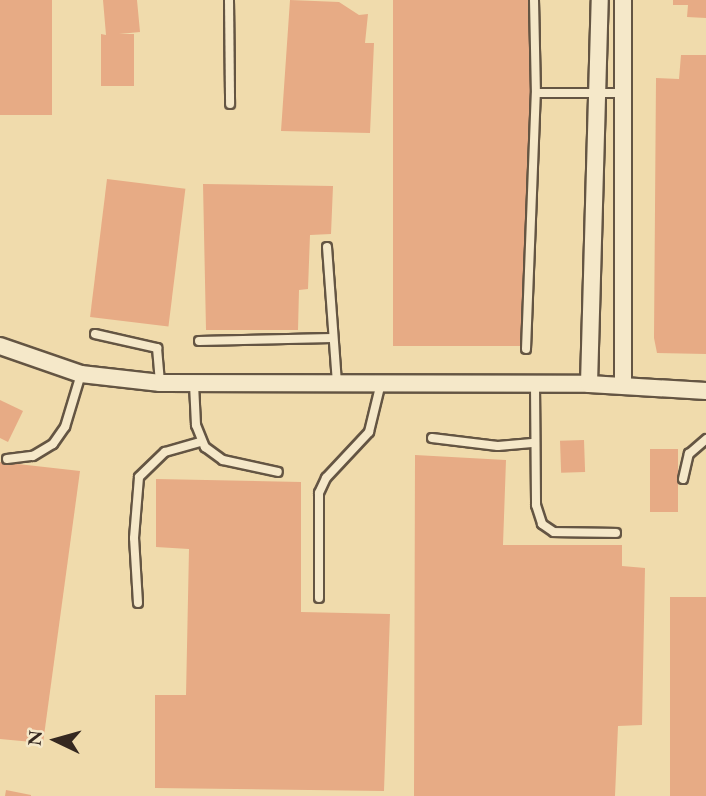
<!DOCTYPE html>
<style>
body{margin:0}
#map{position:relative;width:706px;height:796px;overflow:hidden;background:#f0dbac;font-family:"EB Garamond",serif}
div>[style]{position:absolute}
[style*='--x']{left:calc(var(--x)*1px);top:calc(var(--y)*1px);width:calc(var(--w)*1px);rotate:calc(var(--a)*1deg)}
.building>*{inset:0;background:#e7ab85;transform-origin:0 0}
.roads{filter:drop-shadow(2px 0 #645543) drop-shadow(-2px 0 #645543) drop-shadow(0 2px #645543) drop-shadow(0 -2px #645543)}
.service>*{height:8px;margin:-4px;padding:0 4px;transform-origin:4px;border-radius:4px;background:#f5e8c9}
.minor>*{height:16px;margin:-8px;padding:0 8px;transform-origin:8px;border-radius:8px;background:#f5e8c9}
span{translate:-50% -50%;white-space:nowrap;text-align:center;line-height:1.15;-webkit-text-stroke:7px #f5e8c9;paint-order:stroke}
.north{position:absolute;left:21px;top:705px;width:70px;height:70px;-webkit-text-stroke:5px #f5e8c9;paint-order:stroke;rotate:275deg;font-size:19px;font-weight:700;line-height:28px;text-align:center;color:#352820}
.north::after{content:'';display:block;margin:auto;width:24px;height:32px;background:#352820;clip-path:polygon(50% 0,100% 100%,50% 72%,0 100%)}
</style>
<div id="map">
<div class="building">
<div style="left:0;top:0;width:52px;height:115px"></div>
<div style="clip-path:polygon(103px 0,137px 0,140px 32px,119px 34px,134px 34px,134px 86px,101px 86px,101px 34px,106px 35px)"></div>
<div style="clip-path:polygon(290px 0,339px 2px,359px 15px,368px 14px,365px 43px,374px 43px,370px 133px,281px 131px)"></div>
<div style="left:393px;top:0;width:138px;height:346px"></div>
<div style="clip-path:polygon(673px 0,706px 0,706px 18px,687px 17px,688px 5px,673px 5px)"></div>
<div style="clip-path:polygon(681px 55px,706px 55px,706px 354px,657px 353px,654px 338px,656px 78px,679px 79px)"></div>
<div style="left:107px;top:179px;width:79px;height:139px;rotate:7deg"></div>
<div style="clip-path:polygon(203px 184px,333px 186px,331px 234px,310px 235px,308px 289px,299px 290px,298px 330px,206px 330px)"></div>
<div style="clip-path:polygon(0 400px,23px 411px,8px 442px,0 438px)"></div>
<div style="left:584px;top:440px;width:32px;height:24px;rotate:88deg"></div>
<div style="left:650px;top:449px;width:28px;height:63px"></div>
<div style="clip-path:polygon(415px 455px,506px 460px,503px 545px,622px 545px,622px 566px,645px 568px,642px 725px,618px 726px,615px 796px,414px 796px)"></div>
<div style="clip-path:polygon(0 462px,80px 471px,43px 743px,0 739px)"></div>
<div style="clip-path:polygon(156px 479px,301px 482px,301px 612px,390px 614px,384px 791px,155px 788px,155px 695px,186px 695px,189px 549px,156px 547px)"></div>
<div style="left:670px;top:597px;width:36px;height:199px"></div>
<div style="clip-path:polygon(6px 790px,31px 795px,31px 796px,5px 796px)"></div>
</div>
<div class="roads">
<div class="service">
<div style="--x:229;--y:0;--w:104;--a:89.4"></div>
<div style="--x:534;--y:0;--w:93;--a:88.8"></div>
<div style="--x:536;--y:93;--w:86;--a:0"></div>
<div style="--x:327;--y:247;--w:136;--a:85.8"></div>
<div style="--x:95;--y:334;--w:64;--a:12.7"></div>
<div style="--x:157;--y:348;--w:35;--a:85"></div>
<div style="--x:199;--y:341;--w:133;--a:-1.3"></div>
<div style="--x:526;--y:349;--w:256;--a:-87.8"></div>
<div style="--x:194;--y:384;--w:41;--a:87.2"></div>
<div style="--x:196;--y:425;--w:24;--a:68"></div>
<div style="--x:205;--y:447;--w:22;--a:36"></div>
<div style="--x:223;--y:460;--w:56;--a:12.3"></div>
<div style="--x:535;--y:386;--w:119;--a:89.5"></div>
<div style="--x:536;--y:505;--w:20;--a:72"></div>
<div style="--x:542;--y:524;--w:14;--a:34"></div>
<div style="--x:554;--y:532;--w:62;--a:0.9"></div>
<div style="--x:432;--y:438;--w:66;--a:6.9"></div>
<div style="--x:498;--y:446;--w:37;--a:-5"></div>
<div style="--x:7;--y:459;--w:26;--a:-7"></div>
<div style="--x:33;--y:456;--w:23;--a:-31"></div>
<div style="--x:53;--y:444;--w:21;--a:-55"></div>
<div style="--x:65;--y:427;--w:55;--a:-73.2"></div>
<div style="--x:683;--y:479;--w:26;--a:-77"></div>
<div style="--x:689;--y:454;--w:23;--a:-41"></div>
<div style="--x:319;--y:598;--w:105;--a:-90"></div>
<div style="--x:319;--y:493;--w:17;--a:-65"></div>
<div style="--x:326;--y:478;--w:63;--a:-46.9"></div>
<div style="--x:369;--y:432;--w:46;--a:-76.3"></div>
<div style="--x:138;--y:603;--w:65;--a:-93.5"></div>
<div style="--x:134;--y:538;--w:61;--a:-85.3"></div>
<div style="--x:139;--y:477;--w:36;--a:-44"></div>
<div style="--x:165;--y:452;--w:37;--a:-16"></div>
</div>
<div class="minor">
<div style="--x:0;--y:346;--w:86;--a:19.1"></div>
<div style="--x:81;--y:374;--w:80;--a:6.5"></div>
<div style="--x:160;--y:383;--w:429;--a:0.1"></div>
<div style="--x:589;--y:384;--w:117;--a:3.4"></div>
<div style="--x:589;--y:384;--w:384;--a:-88.4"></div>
<div style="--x:623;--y:385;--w:385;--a:-90"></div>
</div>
</div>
<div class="north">N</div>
</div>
